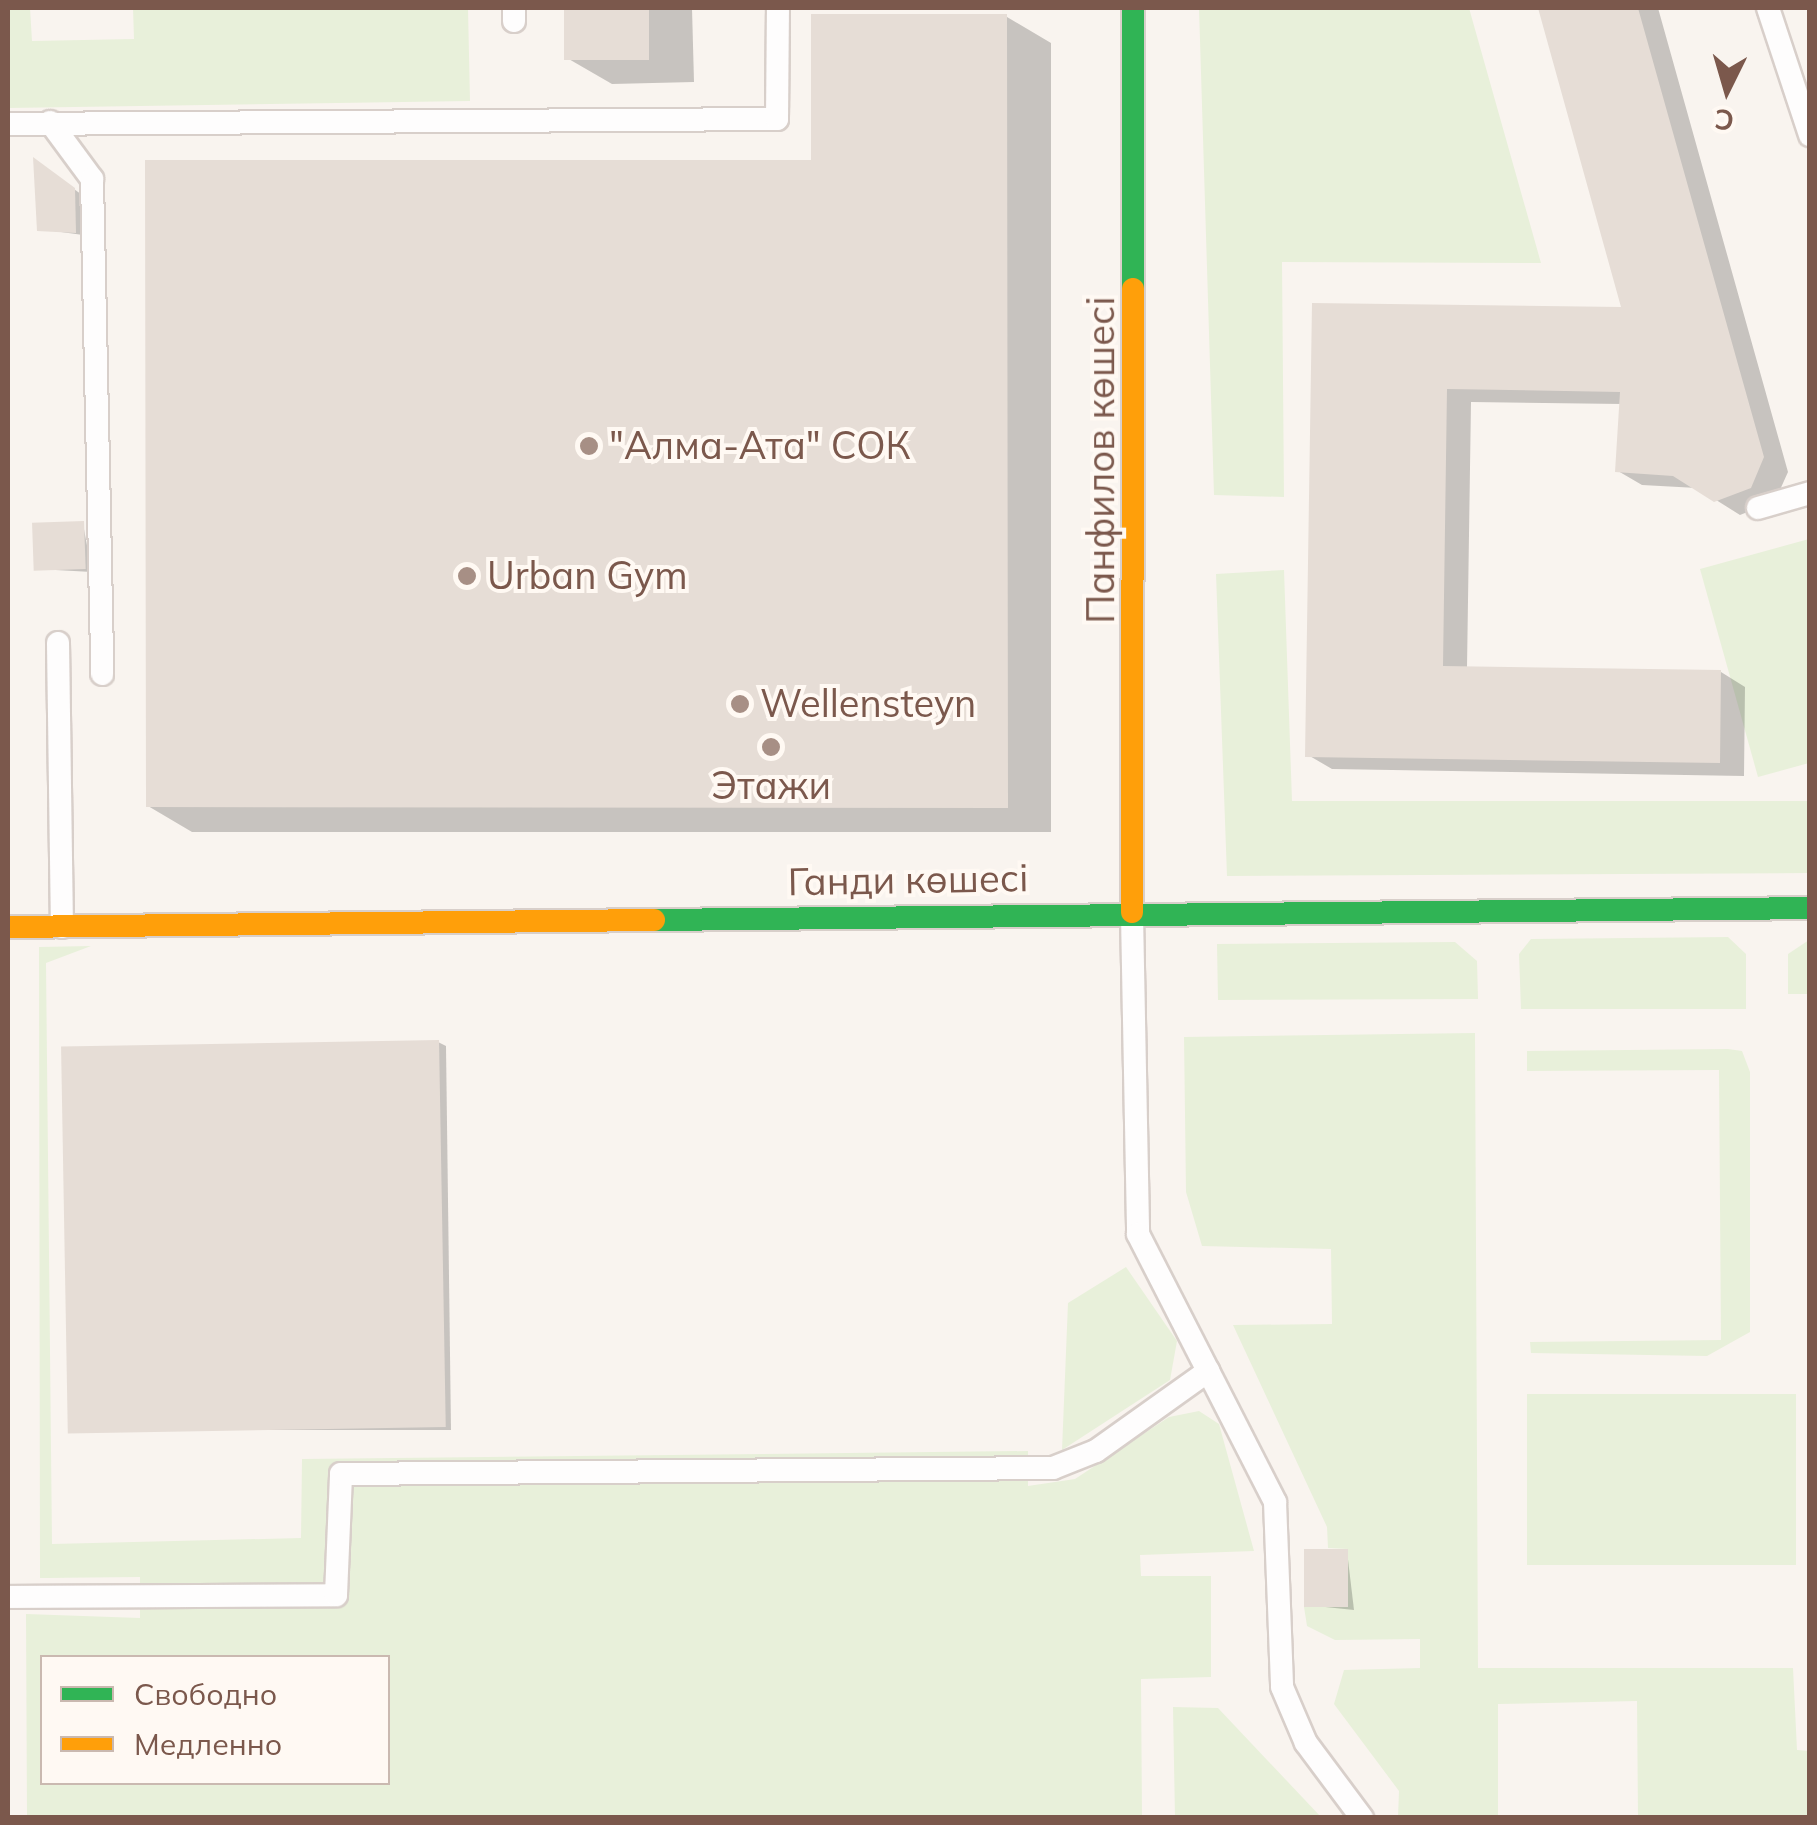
<!DOCTYPE html>
<meta charset="utf-8">
<style>
body{margin:0}
#map{position:relative;width:1817px;height:1825px;overflow:hidden;background:#f9f4ef;font-family:Mulish,sans-serif}
div>[style]{position:absolute}
[style*='--x']{left:calc(var(--x)*1px);top:calc(var(--y)*1px);width:calc(var(--w)*1px);rotate:calc(var(--a)*1deg)}
.green>*{inset:0;background:#e8f0da;transform-origin:0 0}
.shadow>*{inset:0;background:#0003}
.building>*{inset:0;background:#e6ddd6;transform-origin:0 0}
.roads{filter:drop-shadow(2px 0 #d8cfca) drop-shadow(-2px 0 #d8cfca) drop-shadow(0 2px #d8cfca) drop-shadow(0 -2px #d8cfca)}
.lane>*{height:22px;margin:-11px;padding:0 11px;transform-origin:11px;border-radius:11px;background:#fefdfd}
.fast>*{height:22px;margin:-11px;padding:0 11px;transform-origin:11px;border-radius:11px;background:#30b455}
.slow>*{height:22px;margin:-11px;padding:0 11px;transform-origin:11px;border-radius:11px;background:#ff9f0a}
.dots>*{width:28px;height:28px;translate:-50% -50%;box-sizing:border-box;border:5px solid #fff9f3;border-radius:50%}
span{translate:-50% -50%;white-space:nowrap;text-align:center;line-height:1.15;-webkit-text-stroke:8px #fff9f3;paint-order:stroke}
.poi-label{font-size:38px;color:#7b584c}
.left{translate:0 -50%;text-align:left}
.street-label{font-size:38px;color:#7b584c}
.frame{position:absolute;inset:0;border:10px solid #7b584c;pointer-events:none}
.legend{position:absolute;left:40px;top:1655px;width:350px;height:130px;box-sizing:border-box;background:#fff9f3;border:2px solid #cab9b0;margin:0;padding:12px 18px;list-style:none;font-size:30px;color:#7b584c}
.legend li{display:flex;align-items:center;gap:20px;height:50px}
.legend b{width:50px;border:2px solid #cab9b0}
.north{position:absolute;left:1677px;top:40px;width:100px;height:100px;-webkit-text-stroke:8px #fff9f3;paint-order:stroke;rotate:185deg;font-size:28px;font-weight:700;line-height:40px;text-align:center;color:#7b584c}
.north::after{content:'';display:block;margin:auto;width:35px;height:45px;background:#7b584c;clip-path:polygon(50% 0,100% 100%,50% 72%,0 100%)}
</style>
<div id="map">
<div class="green">
<div style="clip-path:polygon(8px 8px,30px 8px,32px 41px,134px 39px,133px 8px,468px 8px,470px 101px,8px 108px)"></div>
<div style="clip-path:polygon(1199px 8px,1469px 8px,1541px 263px,1282px 262px,1284px 497px,1214px 495px)"></div>
<div style="clip-path:polygon(1809px 539px,1809px 763px,1758px 777px,1700px 569px)"></div>
<div style="clip-path:polygon(1284px 570px,1292px 801px,1809px 801px,1809px 873px,1227px 876px,1216px 574px)"></div>
<div style="clip-path:polygon(1728px 937px,1746px 954px,1746px 1009px,1521px 1009px,1519px 954px,1531px 939px)"></div>
<div style="clip-path:polygon(1809px 940px,1809px 994px,1788px 994px,1788px 954px)"></div>
<div style="clip-path:polygon(1455px 942px,1477px 961px,1478px 999px,1218px 1000px,1217px 944px)"></div>
<div style="clip-path:polygon(evenodd,91px 946px,46px 963px,52px 1544px,301px 1538px,302px 1459px,1028px 1451px,1028px 1486px,1075px 1479px,1169px 1417px,1199px 1411px,1219px 1424px,1254px 1551px,1140px 1555px,1141px 1576px,1211px 1576px,1211px 1677px,1141px 1679px,1142px 1817px,27px 1817px,26px 1614px,140px 1618px,140px 1577px,40px 1578px,39px 947px,91px 946px,42px 1658px,388px 1658px,388px 1782px,42px 1782px,42px 1658px)"></div>
<div style="clip-path:polygon(1475px 1033px,1478px 1668px,1793px 1668px,1797px 1750px,1809px 1751px,1809px 1817px,1638px 1817px,1637px 1701px,1498px 1704px,1498px 1817px,1398px 1817px,1399px 1791px,1334px 1704px,1344px 1670px,1420px 1668px,1420px 1639px,1335px 1640px,1307px 1626px,1304px 1607px,1347px 1607px,1348px 1549px,1328px 1548px,1327px 1527px,1233px 1325px,1332px 1324px,1331px 1249px,1202px 1246px,1186px 1192px,1184px 1037px)"></div>
<div style="clip-path:polygon(1728px 1049px,1742px 1051px,1750px 1072px,1750px 1332px,1707px 1356px,1531px 1353px,1530px 1342px,1721px 1340px,1719px 1070px,1527px 1071px,1527px 1051px)"></div>
<div style="clip-path:polygon(1126px 1267px,1177px 1341px,1170px 1380px,1062px 1450px,1068px 1303px)"></div>
<div style="left:1796px;top:1394px;width:171px;height:269px;rotate:90deg"></div>
<div style="clip-path:polygon(1173px 1707px,1218px 1708px,1321px 1817px,1175px 1817px)"></div>
</div>
<div class="shadow">
<div style="clip-path:polygon(566px 8px,692px 8px,694px 82px,612px 84px,567px 58px)"></div>
<div style="clip-path:polygon(1541px 8px,1658px 8px,1788px 472px,1775px 501px,1740px 515px,1697px 488px,1642px 485px,1618px 471px,1622px 404px,1471px 402px,1467px 668px,1721px 672px,1745px 687px,1744px 776px,1332px 769px,1308px 755px,1314px 305px,1624px 310px)"></div>
<div style="clip-path:polygon(1007px 17px,1051px 43px,1051px 832px,192px 832px,148px 806px,813px 163px)"></div>
<div style="clip-path:polygon(41px 164px,82px 195px,83px 235px,39px 229px)"></div>
<div style="clip-path:polygon(83px 524px,92px 572px,37px 569px)"></div>
<div style="clip-path:polygon(438px 1042px,446px 1046px,451px 1430px,68px 1430px)"></div>
<div style="clip-path:polygon(1347px 1551px,1354px 1610px,1306px 1605px)"></div>
</div>
<div class="building">
<div style="left:564px;top:8px;width:85px;height:52px"></div>
<div style="clip-path:polygon(1538px 8px,1638px 8px,1764px 457px,1751px 488px,1714px 502px,1673px 476px,1615px 472px,1620px 392px,1447px 389px,1443px 666px,1721px 670px,1720px 763px,1305px 757px,1312px 303px,1621px 307px)"></div>
<div style="clip-path:polygon(811px 14px,1007px 14px,1008px 808px,146px 807px,145px 160px,811px 160px)"></div>
<div style="clip-path:polygon(33px 157px,75px 188px,76px 233px,37px 231px)"></div>
<div style="left:84px;top:521px;width:48px;height:52px;rotate:88deg"></div>
<div style="left:439px;top:1040px;width:387px;height:378px;rotate:89deg"></div>
<div style="left:1304px;top:1549px;width:44px;height:58px"></div>
</div>
<div class="roads">
<div class="lane">
<div style="--x:514;--y:8;--w:13;--a:90"></div>
<div style="--x:1768;--y:8;--w:134;--a:71.7"></div>
<div style="--x:50;--y:122;--w:71;--a:53.6"></div>
<div style="--x:92;--y:179;--w:495;--a:88.8"></div>
<div style="--x:8;--y:124;--w:769;--a:-0.37"></div>
<div style="--x:777;--y:119;--w:111;--a:-89.5"></div>
<div style="--x:1758;--y:508;--w:54;--a:-16.1"></div>
<div style="--x:58;--y:643;--w:284;--a:89.2"></div>
<div style="--x:1132;--y:915;--w:319;--a:88.9"></div>
<div style="--x:1138;--y:1234;--w:301;--a:62.9"></div>
<div style="--x:1275;--y:1502;--w:185;--a:87.8"></div>
<div style="--x:1282;--y:1687;--w:61;--a:66.8"></div>
<div style="--x:1306;--y:1743;--w:94;--a:53.3"></div>
<div style="--x:8;--y:1597;--w:328;--a:-0.3"></div>
<div style="--x:336;--y:1595;--w:121;--a:-87.6"></div>
<div style="--x:341;--y:1474;--w:712;--a:-0.48"></div>
<div style="--x:1053;--y:1468;--w:46;--a:-21.6"></div>
<div style="--x:1096;--y:1451;--w:138;--a:-35.5"></div>
</div>
<div class="fast">
<div style="--x:1133;--y:289;--w:281;--a:-90"></div>
<div style="--x:654;--y:920;--w:1156;--a:-0.59"></div>
</div>
<div class="slow">
<div style="--x:1132;--y:912;--w:623;--a:-89.91"></div>
<div style="--x:8;--y:927;--w:646;--a:-0.62"></div>
</div>
</div>
<div class="dots">
<div style="left:589px;top:446px;background:#a78f85"></div>
<div style="left:467px;top:576px;background:#a78f85"></div>
<div style="left:740px;top:704px;background:#a78f85"></div>
<div style="left:771px;top:747px;background:#a78f85"></div>
</div>
<div class="poi-label">
<span class="left" style="left:609px;top:446px">"Алма-Ата" СОК</span>
<span class="left" style="left:487px;top:576px">Urban Gym</span>
<span class="left" style="left:760px;top:704px">Wellensteyn</span>
<span style="left:771px;top:786px">Этажи</span>
</div>
<div class="street-label">
<span style="left:1101px;top:460px;rotate:-90deg">Панфилов көшесі</span>
<span style="left:908px;top:880px;rotate:-1deg">Ганди көшесі</span>
</div>
<div class="frame"></div>
<ul class="legend">
<li><b style="height:12px;background:#30b455"></b>Свободно</li>
<li><b style="height:12px;background:#ff9f0a"></b>Медленно</li>
</ul>
<div class="north">С</div>
</div>
